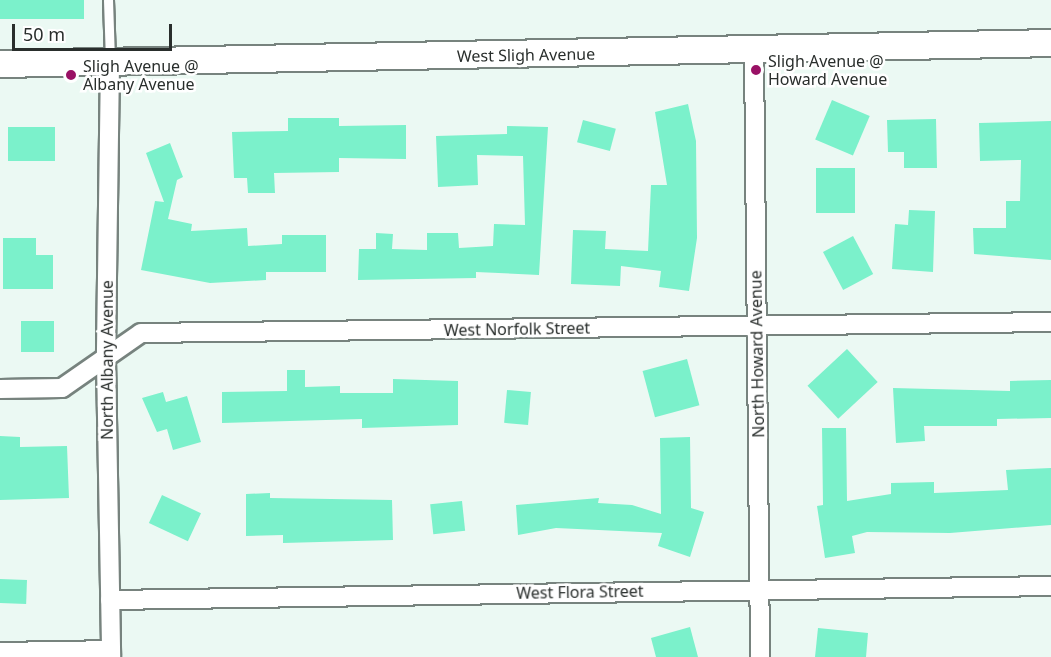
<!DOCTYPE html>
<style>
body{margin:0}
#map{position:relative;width:1051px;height:657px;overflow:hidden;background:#ebf9f3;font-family:"Noto Sans",sans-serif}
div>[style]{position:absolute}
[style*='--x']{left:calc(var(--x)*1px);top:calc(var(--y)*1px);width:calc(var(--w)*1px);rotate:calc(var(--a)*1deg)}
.building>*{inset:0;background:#7bf1cb;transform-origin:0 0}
.roads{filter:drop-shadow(2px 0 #77837e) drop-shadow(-2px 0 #77837e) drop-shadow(0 2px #77837e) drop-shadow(0 -2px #77837e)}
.service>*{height:9px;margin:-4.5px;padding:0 4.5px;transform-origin:4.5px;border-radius:4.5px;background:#fff}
.minor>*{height:18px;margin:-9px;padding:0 9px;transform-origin:9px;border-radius:9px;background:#fff}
.secondary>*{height:26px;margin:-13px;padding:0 13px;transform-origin:13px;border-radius:13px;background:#fff}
.dots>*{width:16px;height:16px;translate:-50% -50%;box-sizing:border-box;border:3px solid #fff;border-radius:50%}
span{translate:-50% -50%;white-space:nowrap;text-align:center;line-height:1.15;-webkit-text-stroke:5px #fff;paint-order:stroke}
.street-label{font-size:16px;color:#292e2c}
.poi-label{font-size:16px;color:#292e2c}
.left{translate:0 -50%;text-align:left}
.scale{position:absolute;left:12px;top:24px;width:160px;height:27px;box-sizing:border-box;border:3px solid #292e2c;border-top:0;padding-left:8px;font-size:18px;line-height:21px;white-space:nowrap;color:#292e2c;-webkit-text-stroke:4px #fff;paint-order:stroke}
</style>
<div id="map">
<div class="building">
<div style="left:0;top:0;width:84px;height:19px"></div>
<div style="left:832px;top:100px;width:41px;height:43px;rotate:23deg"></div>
<div style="clip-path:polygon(688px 104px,696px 141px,697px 238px,689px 291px,659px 287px,661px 271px,621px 266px,620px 286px,571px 284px,573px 230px,606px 231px,605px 249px,648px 251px,651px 185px,667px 185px,655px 112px)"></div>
<div style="clip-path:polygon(288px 118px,339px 118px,339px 126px,406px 125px,406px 159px,339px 158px,339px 172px,274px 173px,275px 193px,248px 193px,247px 178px,234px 178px,232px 132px,288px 131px)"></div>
<div style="clip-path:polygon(936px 119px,937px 168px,904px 168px,904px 152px,888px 152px,887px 120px)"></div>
<div style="left:583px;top:120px;width:34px;height:23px;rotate:15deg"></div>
<div style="clip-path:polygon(1051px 121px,1051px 260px,974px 254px,973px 228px,1006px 228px,1006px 201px,1020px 201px,1021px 160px,980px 161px,979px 123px)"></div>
<div style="clip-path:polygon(507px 126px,548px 127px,539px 275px,476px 272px,476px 278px,358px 280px,359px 249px,376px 249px,376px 233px,393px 234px,392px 249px,427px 250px,427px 233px,458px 233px,459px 248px,493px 246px,494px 224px,525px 225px,523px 156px,477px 155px,478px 185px,438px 187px,436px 136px,507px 134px)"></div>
<div style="left:8px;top:127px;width:47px;height:34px"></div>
<div style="clip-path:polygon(170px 143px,183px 177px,177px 180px,168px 219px,192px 224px,191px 231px,247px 228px,248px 246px,282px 244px,282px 235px,326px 235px,326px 272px,266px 272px,266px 280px,210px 283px,141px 270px,155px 201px,164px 202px,146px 153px)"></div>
<div style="left:855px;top:168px;width:45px;height:39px;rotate:90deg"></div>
<div style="clip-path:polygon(909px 210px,935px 211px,933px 272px,892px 269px,895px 224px,908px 225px)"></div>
<div style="left:853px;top:236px;width:43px;height:34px;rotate:62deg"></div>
<div style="clip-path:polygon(3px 238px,36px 238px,36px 255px,53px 255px,53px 289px,3px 289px)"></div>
<div style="left:21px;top:321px;width:33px;height:31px"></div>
<div style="left:847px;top:349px;width:45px;height:54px;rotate:47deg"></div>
<div style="left:687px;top:359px;width:48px;height:46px;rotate:75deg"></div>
<div style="clip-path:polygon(287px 370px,305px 370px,305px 387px,340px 386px,340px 393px,393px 393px,393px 379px,458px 381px,458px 425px,362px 428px,362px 419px,222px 423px,222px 392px,287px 391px)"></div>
<div style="clip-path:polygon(1051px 380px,1051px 418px,997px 419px,997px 426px,924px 426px,925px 441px,896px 443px,893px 388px,1010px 391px,1010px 381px)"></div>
<div style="left:507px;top:390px;width:24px;height:33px;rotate:5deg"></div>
<div style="clip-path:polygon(163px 392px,166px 402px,187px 396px,201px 442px,173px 450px,167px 429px,157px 432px,142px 398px)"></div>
<div style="clip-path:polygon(822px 428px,846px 428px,847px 501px,891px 494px,891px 483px,934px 482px,934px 493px,1008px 490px,1006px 470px,1051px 468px,1051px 525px,950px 533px,867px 532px,852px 536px,855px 553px,825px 558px,817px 506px,823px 505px)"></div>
<div style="clip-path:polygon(0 436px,20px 437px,20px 447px,67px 446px,69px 498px,0 500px)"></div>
<div style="clip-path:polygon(690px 437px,691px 508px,704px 512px,690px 557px,658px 546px,662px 533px,556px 528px,518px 535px,516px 505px,599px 498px,598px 503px,632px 505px,661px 514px,660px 438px)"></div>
<div style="clip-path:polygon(270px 493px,270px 498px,392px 500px,393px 540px,283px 543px,283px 535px,246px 536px,246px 494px)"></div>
<div style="left:162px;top:495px;width:43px;height:31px;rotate:25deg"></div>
<div style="left:462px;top:501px;width:30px;height:32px;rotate:84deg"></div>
<div style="left:0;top:579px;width:27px;height:24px;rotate:2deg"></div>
<div style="clip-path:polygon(690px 627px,698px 657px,656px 657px,651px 638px)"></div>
<div style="clip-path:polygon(818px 628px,868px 633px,866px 657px,815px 657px)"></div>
</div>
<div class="roads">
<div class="service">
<div style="--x:108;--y:0;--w:60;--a:88.1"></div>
</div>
<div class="minor">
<div style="--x:754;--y:51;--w:606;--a:89.43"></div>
<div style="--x:110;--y:63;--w:297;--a:90.8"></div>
<div style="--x:106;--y:360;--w:297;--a:89"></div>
<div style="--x:0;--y:389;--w:62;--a:-0.9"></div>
<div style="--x:62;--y:388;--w:96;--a:-34.8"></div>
<div style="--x:141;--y:333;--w:910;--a:-0.69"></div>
<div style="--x:110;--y:600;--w:941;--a:-0.85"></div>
<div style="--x:0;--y:652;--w:110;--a:-1"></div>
</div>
<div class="secondary">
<div style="--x:0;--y:64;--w:1051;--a:-1.14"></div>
</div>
</div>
<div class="dots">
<div style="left:756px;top:70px;background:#991165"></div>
<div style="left:71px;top:75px;background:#991165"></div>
</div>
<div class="street-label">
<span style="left:526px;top:55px;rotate:-1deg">West Sligh Avenue</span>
<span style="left:517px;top:329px;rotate:-1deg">West Norfolk Street</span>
<span style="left:757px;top:354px;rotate:-91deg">North Howard Avenue</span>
<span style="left:107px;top:360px;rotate:-90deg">North Albany Avenue</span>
<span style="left:580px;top:592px;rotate:-1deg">West Flora Street</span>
</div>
<div class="poi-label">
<span class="left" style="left:768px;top:70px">Sligh Avenue @<br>Howard Avenue</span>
<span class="left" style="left:83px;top:75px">Sligh Avenue @<br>Albany Avenue</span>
</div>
<div class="scale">50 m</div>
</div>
